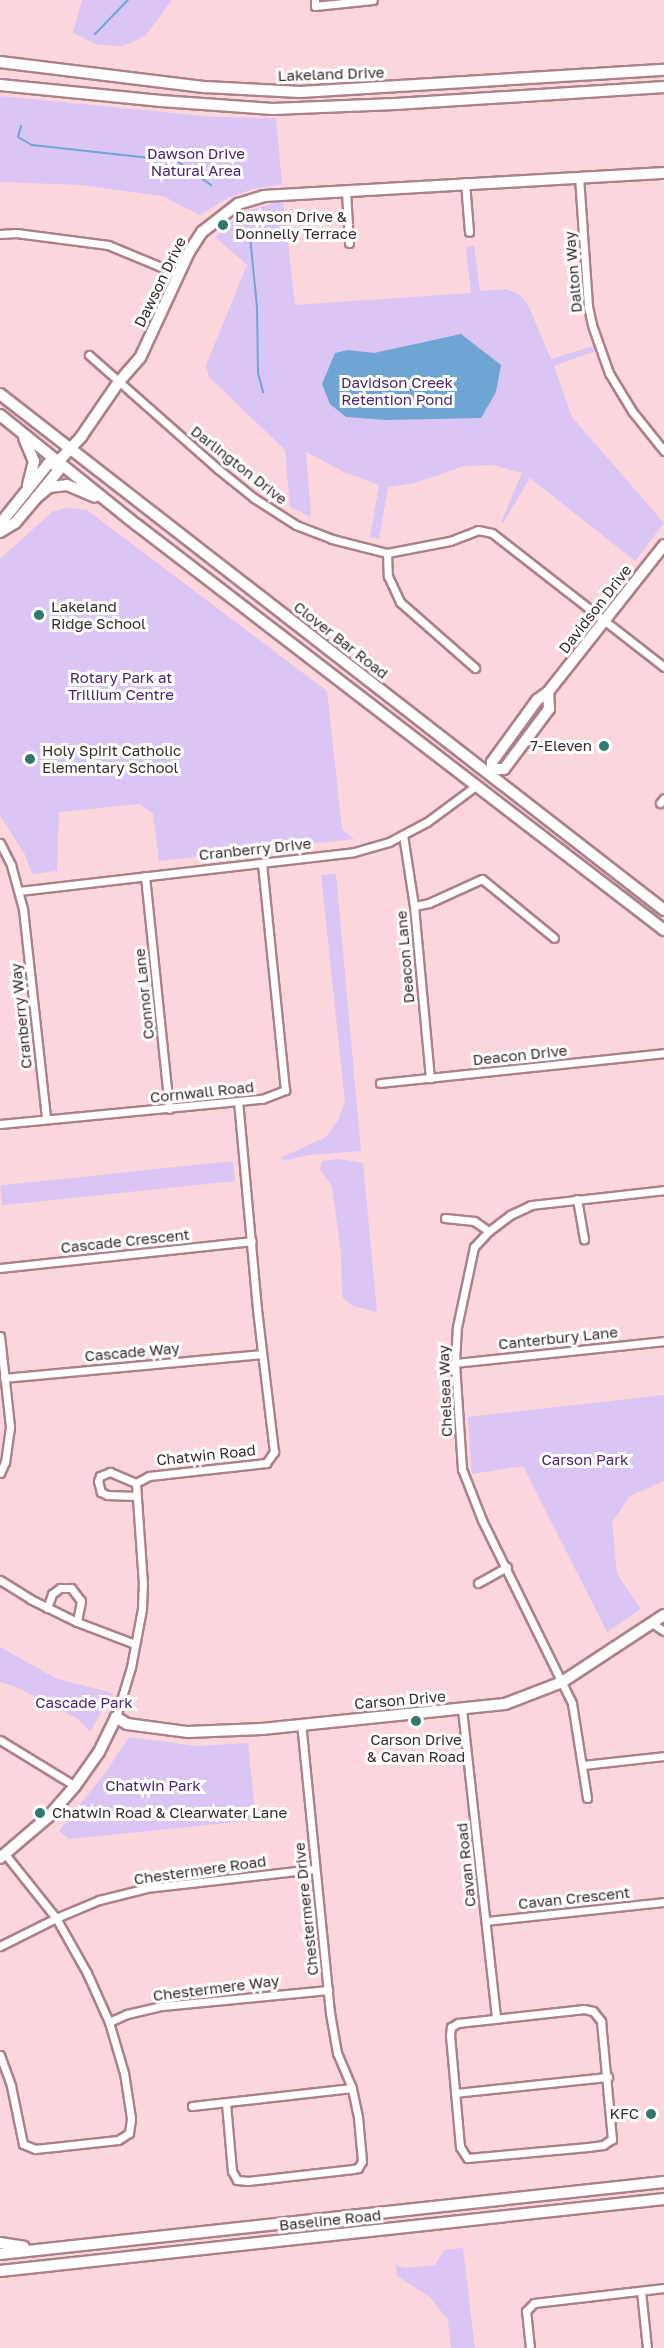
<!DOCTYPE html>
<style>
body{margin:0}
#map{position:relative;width:664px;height:2348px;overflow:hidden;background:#fbd6dd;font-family:"Golos Text",sans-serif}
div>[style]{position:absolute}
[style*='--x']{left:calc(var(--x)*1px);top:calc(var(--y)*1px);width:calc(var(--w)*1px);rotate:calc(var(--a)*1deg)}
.green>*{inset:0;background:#dac5f5;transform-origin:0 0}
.water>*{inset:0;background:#6ea5d3}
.stream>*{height:2px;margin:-1px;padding:0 1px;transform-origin:1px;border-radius:1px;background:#6ea5d3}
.roads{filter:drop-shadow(2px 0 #ab818a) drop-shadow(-2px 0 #ab818a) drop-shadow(0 2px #ab818a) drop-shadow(0 -2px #ab818a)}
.street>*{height:7px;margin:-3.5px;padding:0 3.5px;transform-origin:3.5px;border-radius:3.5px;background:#fff}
.secondary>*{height:10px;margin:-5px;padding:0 5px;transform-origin:5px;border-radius:5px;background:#fff}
.dots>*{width:16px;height:16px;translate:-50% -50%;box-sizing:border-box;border:3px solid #fff;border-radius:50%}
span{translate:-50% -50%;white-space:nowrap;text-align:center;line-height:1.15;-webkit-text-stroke:6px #fff;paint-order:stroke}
.street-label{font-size:15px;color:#3b2a2e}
.park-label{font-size:15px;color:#4b266d}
.poi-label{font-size:15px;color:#3b2a2e}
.left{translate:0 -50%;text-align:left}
.right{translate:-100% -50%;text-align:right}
</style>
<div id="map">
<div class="green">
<div style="clip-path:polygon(82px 0,172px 0,145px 36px,123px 46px,98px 45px,73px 33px)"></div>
<div style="clip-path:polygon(0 96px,215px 117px,276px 118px,282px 184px,253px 189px,228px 198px,200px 215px,163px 196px,81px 185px,0 182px)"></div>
<div style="clip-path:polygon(283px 201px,295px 305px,471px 293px,466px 248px,474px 245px,480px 291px,506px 289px,520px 295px,529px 307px,551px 359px,596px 345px,598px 350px,554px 366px,572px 417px,664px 523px,635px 561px,530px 478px,503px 523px,501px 522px,522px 473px,493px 465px,464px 466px,415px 483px,388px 487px,379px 539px,370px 537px,379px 485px,344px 472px,306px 452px,311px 517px,290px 507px,285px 450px,209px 377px,206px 365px,247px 265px,215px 237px,234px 219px,254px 209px)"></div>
<div style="clip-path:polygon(68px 508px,87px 510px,327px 691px,342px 829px,354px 839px,159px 861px,153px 814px,140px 804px,59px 812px,57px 871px,32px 874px,25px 855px,0 815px,0 559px,53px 511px)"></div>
<div style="clip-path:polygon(336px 874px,361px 1151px,309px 1155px,286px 1160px,280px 1158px,326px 1137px,338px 1120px,345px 1102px,321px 875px)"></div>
<div style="clip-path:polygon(339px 1159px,363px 1163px,377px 1312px,353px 1306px,342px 1297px,341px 1254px,332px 1186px,320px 1169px,322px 1161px)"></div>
<div style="left:233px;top:1161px;width:20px;height:234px;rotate:84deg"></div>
<div style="clip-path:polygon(664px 1395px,664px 1481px,630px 1496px,612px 1522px,617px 1574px,641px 1609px,607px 1632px,523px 1466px,472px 1474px,468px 1417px)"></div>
<div style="clip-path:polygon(0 1647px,57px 1679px,113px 1693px,90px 1732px,78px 1719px,19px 1688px,0 1682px)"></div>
<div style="clip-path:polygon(129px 1737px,197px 1746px,248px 1743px,256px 1820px,69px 1839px,59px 1831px,105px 1773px)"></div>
<div style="clip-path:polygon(463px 2248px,475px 2348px,451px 2348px,448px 2320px,430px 2297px,397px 2276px,396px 2265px,404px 2268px,435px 2265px,444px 2250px)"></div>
</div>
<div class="water">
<div style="clip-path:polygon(461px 334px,501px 365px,496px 392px,481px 418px,386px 420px,346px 417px,330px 404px,322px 384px,335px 353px,348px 350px,374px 353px)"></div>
</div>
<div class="stream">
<div style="--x:95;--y:34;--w:47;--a:-45.9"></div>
<div style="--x:21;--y:126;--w:11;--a:105"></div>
<div style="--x:18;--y:137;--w:16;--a:30"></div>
<div style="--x:32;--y:145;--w:146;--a:6.3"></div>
<div style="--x:177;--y:161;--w:42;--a:35.2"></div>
<div style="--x:250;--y:236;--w:72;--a:84.4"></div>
<div style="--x:257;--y:308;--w:65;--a:89.1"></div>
<div style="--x:258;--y:373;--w:20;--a:75"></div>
</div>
<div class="roads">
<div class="street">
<div style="--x:315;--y:0;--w:6;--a:90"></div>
<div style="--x:315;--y:6;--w:58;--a:-5.9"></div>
<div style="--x:579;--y:177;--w:129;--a:86"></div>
<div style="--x:588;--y:306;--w:19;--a:78"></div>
<div style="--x:592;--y:325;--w:51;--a:70.5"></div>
<div style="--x:609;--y:373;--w:44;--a:58.8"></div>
<div style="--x:632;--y:411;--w:51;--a:51.3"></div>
<div style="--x:465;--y:182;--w:50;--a:85.4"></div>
<div style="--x:346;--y:191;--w:52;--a:86.7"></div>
<div style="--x:0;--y:234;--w:16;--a:-4"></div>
<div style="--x:16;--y:233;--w:93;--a:7.4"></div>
<div style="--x:108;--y:245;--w:76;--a:22.5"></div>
<div style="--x:89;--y:355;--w:172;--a:41.5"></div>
<div style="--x:218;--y:469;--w:46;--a:38.9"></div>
<div style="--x:254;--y:498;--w:50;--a:32.7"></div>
<div style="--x:296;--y:525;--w:39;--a:21"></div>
<div style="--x:332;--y:539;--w:57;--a:14.3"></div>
<div style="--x:387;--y:553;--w:64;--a:-10.8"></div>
<div style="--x:450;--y:541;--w:30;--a:-21"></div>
<div style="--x:478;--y:530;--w:14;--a:12"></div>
<div style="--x:492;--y:533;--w:218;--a:37.9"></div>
<div style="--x:387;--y:553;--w:23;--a:88"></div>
<div style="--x:388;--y:576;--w:29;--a:65"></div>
<div style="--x:400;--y:602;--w:100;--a:41.3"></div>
<div style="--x:660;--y:803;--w:6;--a:-51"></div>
<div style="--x:403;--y:835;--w:72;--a:81.2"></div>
<div style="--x:414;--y:906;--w:173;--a:84.7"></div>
<div style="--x:0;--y:843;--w:25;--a:63"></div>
<div style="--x:11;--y:865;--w:46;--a:74.7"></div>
<div style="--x:23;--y:909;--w:211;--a:83.7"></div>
<div style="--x:145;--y:876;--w:234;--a:84.1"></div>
<div style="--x:19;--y:891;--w:337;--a:-6.6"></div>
<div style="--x:354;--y:852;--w:36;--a:-16"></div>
<div style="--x:389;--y:842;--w:43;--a:-27.8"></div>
<div style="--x:427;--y:822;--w:62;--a:-36.5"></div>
<div style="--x:414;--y:906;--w:15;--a:-11"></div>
<div style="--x:429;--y:903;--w:58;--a:-24.4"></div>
<div style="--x:482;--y:879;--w:93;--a:39.3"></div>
<div style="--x:380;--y:1083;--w:286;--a:-6"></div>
<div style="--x:0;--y:1124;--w:263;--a:-5.5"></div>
<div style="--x:262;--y:1099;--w:25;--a:-21"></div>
<div style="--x:285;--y:1090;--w:228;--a:-95.8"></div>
<div style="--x:577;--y:1199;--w:41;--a:80.1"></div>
<div style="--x:445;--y:1218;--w:29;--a:6"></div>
<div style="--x:474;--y:1221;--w:18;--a:34"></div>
<div style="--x:0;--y:1268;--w:253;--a:-6.1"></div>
<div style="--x:0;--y:1336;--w:92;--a:83.7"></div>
<div style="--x:10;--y:1427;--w:35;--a:98"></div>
<div style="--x:5;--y:1462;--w:12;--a:114"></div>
<div style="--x:455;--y:1363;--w:210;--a:-6"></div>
<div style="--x:4;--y:1378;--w:259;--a:-5.3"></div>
<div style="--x:136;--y:1496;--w:29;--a:-178"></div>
<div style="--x:107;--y:1495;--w:7;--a:-153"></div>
<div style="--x:101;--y:1492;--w:11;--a:-105"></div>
<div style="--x:98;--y:1481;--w:5;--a:-68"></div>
<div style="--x:100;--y:1476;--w:11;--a:-22"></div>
<div style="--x:110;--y:1472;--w:28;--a:23"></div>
<div style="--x:0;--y:1580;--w:36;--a:32"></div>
<div style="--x:30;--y:1599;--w:52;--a:26.1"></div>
<div style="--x:77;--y:1622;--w:62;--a:20.8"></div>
<div style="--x:478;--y:1583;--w:33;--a:-29"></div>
<div style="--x:47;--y:1608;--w:15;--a:-70"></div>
<div style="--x:52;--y:1594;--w:10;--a:-37"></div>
<div style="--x:60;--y:1588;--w:11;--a:0"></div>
<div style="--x:71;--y:1588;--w:16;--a:52"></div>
<div style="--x:81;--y:1601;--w:21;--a:101"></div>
<div style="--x:652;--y:1623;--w:14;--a:34"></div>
<div style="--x:462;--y:1709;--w:311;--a:83.7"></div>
<div style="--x:116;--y:1717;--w:52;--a:-73.3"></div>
<div style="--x:131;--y:1667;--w:59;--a:-79.3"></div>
<div style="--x:142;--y:1609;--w:25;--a:-88"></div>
<div style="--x:143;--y:1584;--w:101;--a:-94"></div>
<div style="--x:136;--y:1483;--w:15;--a:-28"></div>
<div style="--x:149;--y:1476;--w:118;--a:-6.3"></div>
<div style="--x:266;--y:1463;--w:14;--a:-54"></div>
<div style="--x:274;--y:1452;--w:144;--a:-96.8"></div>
<div style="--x:257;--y:1309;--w:208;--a:-95.2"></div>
<div style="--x:0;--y:1740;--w:88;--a:31.5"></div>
<div style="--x:583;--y:1765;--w:81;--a:-6.3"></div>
<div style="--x:587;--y:1798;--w:96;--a:-99"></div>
<div style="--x:572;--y:1703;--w:204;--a:-116.2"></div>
<div style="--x:482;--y:1520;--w:55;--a:-111.4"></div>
<div style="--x:462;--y:1469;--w:106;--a:-93.8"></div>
<div style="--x:455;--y:1363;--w:36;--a:-87"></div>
<div style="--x:457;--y:1327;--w:82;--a:-78"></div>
<div style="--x:474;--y:1247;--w:22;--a:-47"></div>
<div style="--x:489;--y:1231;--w:26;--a:-37"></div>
<div style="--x:510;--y:1215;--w:23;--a:-25"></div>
<div style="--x:531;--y:1205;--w:134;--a:-6.4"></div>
<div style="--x:486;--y:1921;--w:179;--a:-6.1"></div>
<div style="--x:0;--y:1946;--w:63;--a:-26.6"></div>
<div style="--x:56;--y:1918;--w:47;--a:-22.7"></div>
<div style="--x:99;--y:1900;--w:49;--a:-14"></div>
<div style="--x:147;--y:1888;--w:169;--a:-6.5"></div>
<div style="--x:584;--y:2009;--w:9;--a:13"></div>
<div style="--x:593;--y:2011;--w:13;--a:51"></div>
<div style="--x:601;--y:2021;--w:119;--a:84.7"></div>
<div style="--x:612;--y:2139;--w:11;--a:146"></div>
<div style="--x:603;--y:2145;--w:15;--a:172"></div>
<div style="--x:588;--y:2147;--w:121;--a:174.8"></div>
<div style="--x:467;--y:2158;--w:13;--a:-122"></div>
<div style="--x:460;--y:2147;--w:112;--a:-95.1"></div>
<div style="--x:450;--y:2035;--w:8;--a:-83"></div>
<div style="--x:451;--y:2027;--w:8;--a:-30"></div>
<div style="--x:458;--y:2023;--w:127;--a:-6.3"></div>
<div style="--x:109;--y:2022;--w:20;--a:-24"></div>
<div style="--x:127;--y:2014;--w:36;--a:-13"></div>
<div style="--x:162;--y:2006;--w:167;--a:-5.5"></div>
<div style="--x:0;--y:2055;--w:33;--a:70"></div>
<div style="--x:11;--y:2086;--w:59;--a:78.3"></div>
<div style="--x:23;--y:2144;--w:13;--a:23"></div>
<div style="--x:35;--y:2149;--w:19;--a:-6"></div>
<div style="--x:54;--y:2147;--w:64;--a:-6.2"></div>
<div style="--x:118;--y:2140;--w:13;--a:-32"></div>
<div style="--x:129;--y:2133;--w:15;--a:-82"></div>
<div style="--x:131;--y:2118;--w:46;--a:-98.8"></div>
<div style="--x:124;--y:2073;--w:53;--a:-106.4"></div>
<div style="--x:109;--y:2022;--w:54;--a:-114.2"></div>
<div style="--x:87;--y:1973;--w:63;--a:-119.4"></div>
<div style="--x:56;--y:1918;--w:82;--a:-128.6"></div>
<div style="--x:455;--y:2093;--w:154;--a:-6"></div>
<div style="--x:226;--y:2103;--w:68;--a:85"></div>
<div style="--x:232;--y:2171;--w:10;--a:61"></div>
<div style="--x:237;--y:2180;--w:11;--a:5"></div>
<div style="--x:248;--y:2181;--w:106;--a:-6.5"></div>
<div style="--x:353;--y:2169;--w:5;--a:-11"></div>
<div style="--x:358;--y:2168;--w:8;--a:-60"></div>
<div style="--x:362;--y:2161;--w:44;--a:-95.2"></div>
<div style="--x:358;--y:2117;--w:30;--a:-102"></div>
<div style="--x:352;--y:2088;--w:38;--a:-113"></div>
<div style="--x:337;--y:2053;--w:41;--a:-99.9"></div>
<div style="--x:330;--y:2013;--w:289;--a:-95.7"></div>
<div style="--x:192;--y:2106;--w:161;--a:-6.4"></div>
<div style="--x:641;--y:2291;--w:57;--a:84"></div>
<div style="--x:530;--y:2348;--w:37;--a:-96"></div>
<div style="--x:526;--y:2311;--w:11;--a:-45"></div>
<div style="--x:534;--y:2303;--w:131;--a:-6.6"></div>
</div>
<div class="secondary">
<div style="--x:0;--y:62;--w:207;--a:7"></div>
<div style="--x:205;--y:87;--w:95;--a:3"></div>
<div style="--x:300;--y:92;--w:365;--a:-3.5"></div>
<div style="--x:0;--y:85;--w:162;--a:5.7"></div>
<div style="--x:161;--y:101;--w:112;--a:4.1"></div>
<div style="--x:273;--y:109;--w:122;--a:-2.3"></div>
<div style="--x:395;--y:104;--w:270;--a:-3.6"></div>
<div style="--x:0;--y:394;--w:841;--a:37.85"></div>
<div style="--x:0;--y:415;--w:176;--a:38.8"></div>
<div style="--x:137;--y:525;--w:665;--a:37.54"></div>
<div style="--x:24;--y:438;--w:25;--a:67"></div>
<div style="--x:34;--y:461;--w:25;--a:104"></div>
<div style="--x:56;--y:464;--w:37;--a:-47"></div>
<div style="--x:81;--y:437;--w:65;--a:-55.6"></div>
<div style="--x:118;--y:383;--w:33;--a:-49"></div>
<div style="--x:140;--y:358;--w:117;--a:-65.2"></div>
<div style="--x:189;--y:252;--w:24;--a:-57"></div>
<div style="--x:202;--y:232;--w:46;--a:-37.9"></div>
<div style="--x:238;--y:204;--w:27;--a:-17"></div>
<div style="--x:264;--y:196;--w:401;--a:-3.3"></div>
<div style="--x:36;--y:498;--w:17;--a:-40"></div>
<div style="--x:49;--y:487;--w:18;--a:-6"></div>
<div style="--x:67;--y:485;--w:30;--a:23"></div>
<div style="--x:0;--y:524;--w:77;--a:-51.3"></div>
<div style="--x:48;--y:464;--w:8;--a:0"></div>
<div style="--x:0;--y:532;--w:17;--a:-31"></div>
<div style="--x:15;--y:523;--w:33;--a:-50"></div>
<div style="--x:36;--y:498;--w:35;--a:-51"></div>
<div style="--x:58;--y:471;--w:7;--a:-106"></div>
<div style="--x:492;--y:769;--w:7;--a:-90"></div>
<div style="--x:492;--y:762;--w:77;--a:-54"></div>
<div style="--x:537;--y:700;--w:14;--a:-36"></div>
<div style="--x:548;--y:692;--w:187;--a:-51.7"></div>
<div style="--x:492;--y:769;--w:12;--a:0"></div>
<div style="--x:504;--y:769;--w:75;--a:-53.1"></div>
<div style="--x:549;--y:709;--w:17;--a:-93"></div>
<div style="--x:0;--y:1858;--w:63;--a:-40.5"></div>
<div style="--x:48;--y:1817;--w:41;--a:-48.9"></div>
<div style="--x:75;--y:1786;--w:42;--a:-54.8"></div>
<div style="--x:99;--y:1752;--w:39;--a:-64"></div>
<div style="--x:116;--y:1717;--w:13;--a:32"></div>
<div style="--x:127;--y:1724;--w:62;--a:7.5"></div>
<div style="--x:188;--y:1732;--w:74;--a:-2.3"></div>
<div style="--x:262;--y:1729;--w:244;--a:-5.9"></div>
<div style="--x:505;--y:1704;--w:61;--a:-21.1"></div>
<div style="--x:562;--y:1682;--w:122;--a:-33.3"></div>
<div style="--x:0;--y:2243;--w:24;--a:9"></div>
<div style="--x:0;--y:2254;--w:668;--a:-6.19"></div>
<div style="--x:0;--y:2271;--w:668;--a:-6.19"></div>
</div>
</div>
<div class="dots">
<div style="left:223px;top:225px;background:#30776e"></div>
<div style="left:39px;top:615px;background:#30776e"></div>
<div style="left:604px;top:746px;background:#30776e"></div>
<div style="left:30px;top:759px;background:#30776e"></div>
<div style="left:416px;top:1721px;background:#30776e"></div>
<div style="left:40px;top:1813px;background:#30776e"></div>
<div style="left:651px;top:2114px;background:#30776e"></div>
</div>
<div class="street-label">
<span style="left:331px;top:74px;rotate:-2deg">Lakeland Drive</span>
<span style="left:573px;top:272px;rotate:-95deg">Dalton Way</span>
<span style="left:160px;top:282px;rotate:-64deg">Dawson Drive</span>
<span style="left:239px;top:465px;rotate:38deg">Darlington Drive</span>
<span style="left:595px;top:609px;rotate:-52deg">Davidson Drive</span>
<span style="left:341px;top:640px;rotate:38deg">Clover Bar Road</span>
<span style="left:255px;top:849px;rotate:-6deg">Cranberry Drive</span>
<span style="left:405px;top:957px;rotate:-95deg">Deacon Lane</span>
<span style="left:144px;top:994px;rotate:-96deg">Connor Lane</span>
<span style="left:21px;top:1016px;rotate:-96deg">Cranberry Way</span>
<span style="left:520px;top:1055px;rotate:-6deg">Deacon Drive</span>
<span style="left:202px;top:1092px;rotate:-6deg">Cornwall Road</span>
<span style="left:125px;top:1241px;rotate:-6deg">Cascade Crescent</span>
<span style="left:558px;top:1338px;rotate:-6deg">Canterbury Lane</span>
<span style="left:132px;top:1352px;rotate:-5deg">Cascade Way</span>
<span style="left:445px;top:1391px;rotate:-92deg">Chelsea Way</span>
<span style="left:206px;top:1455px;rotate:-6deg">Chatwin Road</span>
<span style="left:400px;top:1700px;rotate:-5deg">Carson Drive</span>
<span style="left:466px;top:1865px;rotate:-96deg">Cavan Road</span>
<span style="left:200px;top:1870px;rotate:-8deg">Chestermere Road</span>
<span style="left:574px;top:1898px;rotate:-6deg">Cavan Crescent</span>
<span style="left:306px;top:1909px;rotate:-96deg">Chestermere Drive</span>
<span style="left:216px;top:1988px;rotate:-7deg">Chestermere Way</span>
<span style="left:330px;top:2220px;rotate:-6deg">Baseline Road</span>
</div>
<div class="park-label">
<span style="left:196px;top:162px">Dawson Drive<br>Natural Area</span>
<span style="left:397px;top:391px">Davidson Creek<br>Retention Pond</span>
<span style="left:121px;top:686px">Rotary Park at<br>Trillium Centre</span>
<span style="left:585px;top:1460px">Carson Park</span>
<span style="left:84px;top:1703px">Cascade Park</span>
<span style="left:153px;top:1786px">Chatwin Park</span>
</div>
<div class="poi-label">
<span class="left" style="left:235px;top:225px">Dawson Drive &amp;<br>Donnelly Terrace</span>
<span class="left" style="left:51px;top:615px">Lakeland<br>Ridge School</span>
<span class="right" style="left:592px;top:746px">7-Eleven</span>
<span class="left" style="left:42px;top:759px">Holy Spirit Catholic<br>Elementary School</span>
<span style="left:416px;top:1748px">Carson Drive<br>&amp; Cavan Road</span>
<span class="left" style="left:52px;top:1813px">Chatwin Road &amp; Clearwater Lane</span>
<span class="right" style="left:639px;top:2114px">KFC</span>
</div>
</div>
